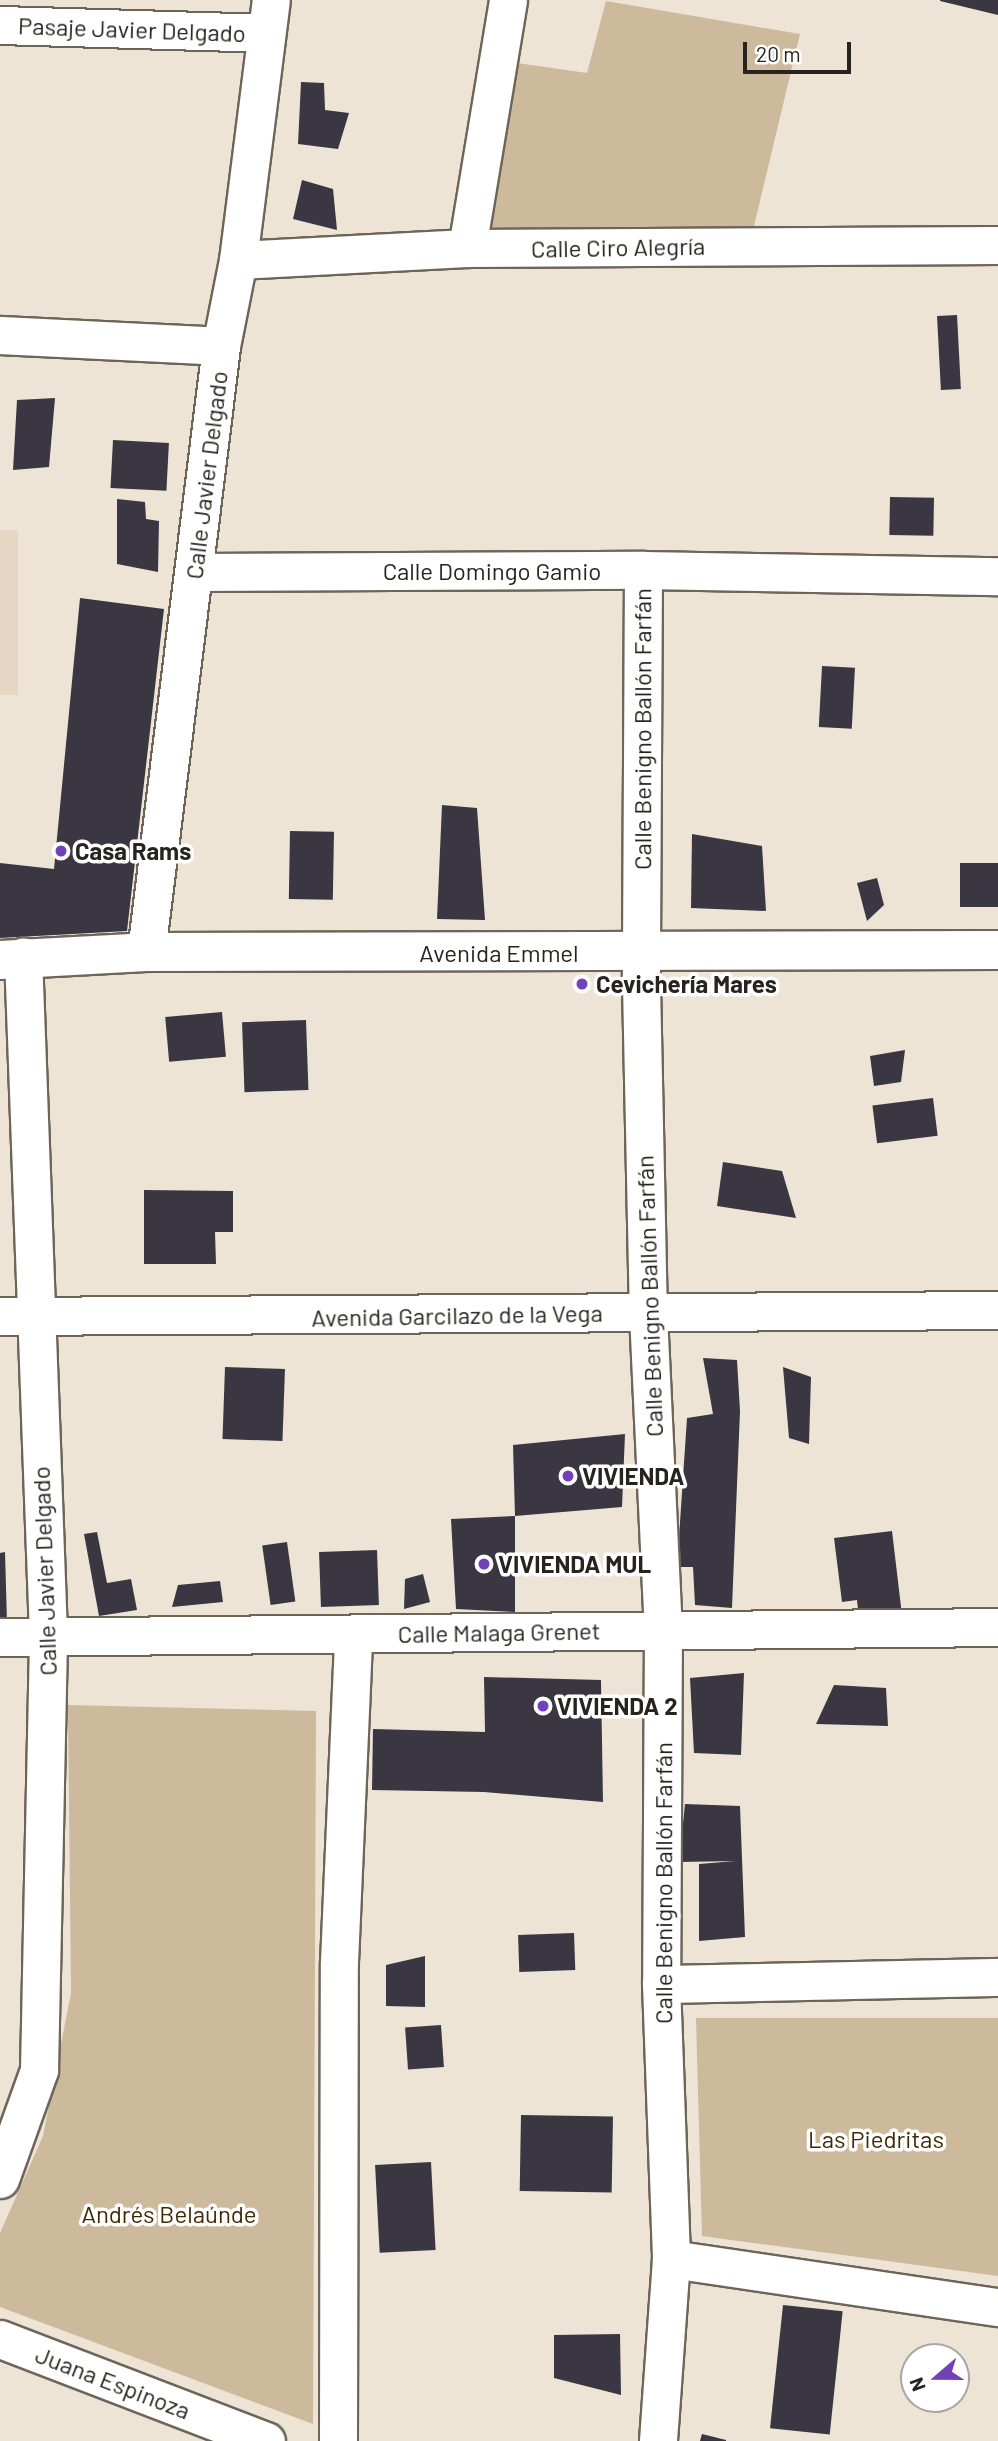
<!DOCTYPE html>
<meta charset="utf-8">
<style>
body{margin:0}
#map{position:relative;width:998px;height:2441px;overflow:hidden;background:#ede4d6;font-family:Barlow,sans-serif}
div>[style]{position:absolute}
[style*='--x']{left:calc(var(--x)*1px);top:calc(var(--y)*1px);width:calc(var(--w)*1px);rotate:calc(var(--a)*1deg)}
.built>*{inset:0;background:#e5d7c3;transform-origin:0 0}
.green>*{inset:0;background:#cdb99b}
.building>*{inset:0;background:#3a3743;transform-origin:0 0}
.roads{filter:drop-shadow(2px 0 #6e6559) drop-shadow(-2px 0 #6e6559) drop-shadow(0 2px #6e6559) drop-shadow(0 -2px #6e6559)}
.street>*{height:37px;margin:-18.5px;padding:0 18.5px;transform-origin:18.5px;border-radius:18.5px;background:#fff}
.secondary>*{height:38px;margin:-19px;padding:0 19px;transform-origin:19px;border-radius:19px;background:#fff}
.dots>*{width:19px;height:19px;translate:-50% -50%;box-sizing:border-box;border:4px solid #fff;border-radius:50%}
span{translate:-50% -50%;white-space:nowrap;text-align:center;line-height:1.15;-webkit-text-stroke:7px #fff;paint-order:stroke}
.street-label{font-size:24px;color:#27231e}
.poi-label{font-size:24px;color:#27231e;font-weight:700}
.left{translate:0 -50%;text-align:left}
.park-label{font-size:24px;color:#3f2902}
.north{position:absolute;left:900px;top:2343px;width:70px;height:70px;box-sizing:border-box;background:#fff;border:2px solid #a9a7a5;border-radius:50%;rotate:250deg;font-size:19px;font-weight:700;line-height:28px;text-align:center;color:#27231e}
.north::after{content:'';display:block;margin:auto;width:24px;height:32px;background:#7141b9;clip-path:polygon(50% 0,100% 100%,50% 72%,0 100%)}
.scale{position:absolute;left:743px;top:42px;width:108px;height:32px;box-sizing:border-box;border:4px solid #27231e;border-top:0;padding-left:9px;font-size:21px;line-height:24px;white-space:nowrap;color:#27231e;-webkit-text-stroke:5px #fff;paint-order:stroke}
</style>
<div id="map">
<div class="built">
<div style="left:0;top:530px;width:18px;height:165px"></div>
</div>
<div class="green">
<div style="clip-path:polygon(606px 1px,800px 34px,753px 230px,521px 232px,487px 227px,517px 63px,587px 73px)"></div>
<div style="clip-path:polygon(68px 1705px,316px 1711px,313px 2424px,0 2307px,0 2233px,43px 2136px,71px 1993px)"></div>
<div style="clip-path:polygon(696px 2018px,998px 2018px,998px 2276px,702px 2236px)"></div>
</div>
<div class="building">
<div style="clip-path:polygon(940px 0,998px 0,998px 15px,940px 1px)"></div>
<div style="clip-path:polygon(301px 82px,324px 83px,325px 110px,349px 113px,338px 149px,298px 144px)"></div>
<div style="clip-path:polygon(302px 180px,333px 189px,337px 230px,293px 219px)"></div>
<div style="left:957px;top:315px;width:74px;height:20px;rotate:87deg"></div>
<div style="clip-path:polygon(55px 398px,49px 467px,13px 470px,17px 400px)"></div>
<div style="left:113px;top:440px;width:56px;height:48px;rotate:3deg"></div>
<div style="left:890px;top:497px;width:44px;height:38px;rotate:1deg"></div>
<div style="clip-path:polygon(117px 499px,145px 502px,146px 519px,159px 521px,158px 572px,117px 564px)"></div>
<div style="clip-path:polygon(80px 598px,164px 609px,127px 931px,0 938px,0 863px,54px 869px)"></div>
<div style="left:822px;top:666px;width:33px;height:61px;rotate:3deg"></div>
<div style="clip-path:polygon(442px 805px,477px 808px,485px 920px,437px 919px)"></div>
<div style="left:290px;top:831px;width:44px;height:68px;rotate:1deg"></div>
<div style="clip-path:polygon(692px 834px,762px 846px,766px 911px,691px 908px)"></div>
<div style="left:998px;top:863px;width:44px;height:38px;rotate:90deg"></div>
<div style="clip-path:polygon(877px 878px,884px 905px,867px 921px,857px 883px)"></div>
<div style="left:222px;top:1012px;width:45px;height:57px;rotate:85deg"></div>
<div style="left:306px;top:1020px;width:70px;height:64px;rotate:88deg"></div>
<div style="clip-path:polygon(905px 1050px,901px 1082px,874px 1086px,870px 1056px)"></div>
<div style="left:933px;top:1098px;width:38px;height:61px;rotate:83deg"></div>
<div style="clip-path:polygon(723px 1162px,782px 1171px,796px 1218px,717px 1206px)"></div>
<div style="clip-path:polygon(144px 1190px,233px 1191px,233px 1232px,215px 1232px,216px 1264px,144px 1264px)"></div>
<div style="clip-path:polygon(703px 1358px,737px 1360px,740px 1411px,732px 1608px,695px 1605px,693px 1567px,677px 1567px,687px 1418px,713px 1414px)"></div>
<div style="left:225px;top:1367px;width:60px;height:72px;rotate:2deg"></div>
<div style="clip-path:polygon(783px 1367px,811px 1377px,809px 1444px,789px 1438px)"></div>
<div style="clip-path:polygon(625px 1434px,622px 1507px,515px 1516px,515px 1612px,456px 1609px,451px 1519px,515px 1516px,513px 1445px)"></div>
<div style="clip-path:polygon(892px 1531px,902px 1615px,859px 1619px,857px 1600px,842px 1602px,834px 1538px)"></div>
<div style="clip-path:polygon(97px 1532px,107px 1583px,131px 1579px,137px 1610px,99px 1616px,84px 1534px)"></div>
<div style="left:287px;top:1542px;width:60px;height:25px;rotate:82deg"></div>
<div style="left:377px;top:1550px;width:55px;height:58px;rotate:88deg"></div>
<div style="clip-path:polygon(5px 1552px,7px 1623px,0 1623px,0 1553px)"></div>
<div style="clip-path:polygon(423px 1574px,430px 1602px,404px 1609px,405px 1579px)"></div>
<div style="clip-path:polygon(220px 1581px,223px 1602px,172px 1607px,178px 1585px)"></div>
<div style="clip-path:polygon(744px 1673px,741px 1755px,694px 1753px,690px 1678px)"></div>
<div style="clip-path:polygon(484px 1677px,601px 1680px,603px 1802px,484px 1792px,372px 1790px,373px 1729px,485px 1732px)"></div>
<div style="clip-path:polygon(834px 1685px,886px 1688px,888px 1726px,816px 1724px)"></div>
<div style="clip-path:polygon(685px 1804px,740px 1806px,745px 1937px,699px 1941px,699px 1864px,735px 1861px,679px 1862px)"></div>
<div style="left:574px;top:1933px;width:37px;height:56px;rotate:88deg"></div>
<div style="clip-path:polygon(425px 1956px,425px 2007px,386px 2006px,386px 1965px)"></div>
<div style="left:441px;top:2025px;width:42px;height:36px;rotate:86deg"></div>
<div style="left:521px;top:2115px;width:92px;height:76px;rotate:1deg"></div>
<div style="left:431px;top:2162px;width:88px;height:56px;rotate:87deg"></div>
<div style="left:783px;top:2305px;width:60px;height:124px;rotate:6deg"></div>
<div style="clip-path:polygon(620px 2334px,621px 2395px,554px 2378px,554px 2335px)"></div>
<div style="clip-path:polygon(702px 2434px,726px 2440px,726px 2441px,700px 2441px)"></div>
</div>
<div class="roads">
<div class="street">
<div style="--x:0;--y:25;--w:265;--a:1.7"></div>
<div style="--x:467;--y:248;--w:251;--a:-80.6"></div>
<div style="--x:238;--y:260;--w:229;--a:-3"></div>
<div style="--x:467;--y:248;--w:531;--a:-0.32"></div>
<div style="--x:0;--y:335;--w:221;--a:2.8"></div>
<div style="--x:643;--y:570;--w:414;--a:90.3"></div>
<div style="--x:641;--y:984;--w:330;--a:88.8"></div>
<div style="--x:648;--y:1314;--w:315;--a:87.3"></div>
<div style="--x:663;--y:1629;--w:355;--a:90.3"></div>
<div style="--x:661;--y:1984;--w:275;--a:87.9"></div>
<div style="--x:671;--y:2259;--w:182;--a:94.1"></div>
<div style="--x:195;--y:572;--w:448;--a:-0.3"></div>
<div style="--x:643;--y:570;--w:355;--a:1"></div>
<div style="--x:146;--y:952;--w:611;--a:-82.94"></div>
<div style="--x:221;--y:346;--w:88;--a:-78.8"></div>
<div style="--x:238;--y:260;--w:262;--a:-82.8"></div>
<div style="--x:0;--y:1316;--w:998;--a:-0.34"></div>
<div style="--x:0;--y:1637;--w:998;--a:-0.57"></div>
<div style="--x:661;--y:1984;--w:337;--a:-1.2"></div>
<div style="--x:0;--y:2179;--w:116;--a:-70.3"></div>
<div style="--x:39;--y:2070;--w:436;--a:-88.8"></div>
<div style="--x:48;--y:1634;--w:678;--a:-92.11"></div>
<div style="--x:671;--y:2259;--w:331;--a:8.4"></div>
<div style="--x:0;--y:2339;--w:285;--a:21"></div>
<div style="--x:338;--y:2441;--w:479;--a:-89.9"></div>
<div style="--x:339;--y:1962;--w:327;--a:-87.5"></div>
</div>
<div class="secondary">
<div style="--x:0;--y:960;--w:146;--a:-3.1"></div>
<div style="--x:146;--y:952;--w:852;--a:-0.13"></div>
</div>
</div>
<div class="dots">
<div style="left:61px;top:851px;background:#7141b9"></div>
<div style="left:582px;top:984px;background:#7141b9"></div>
<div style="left:568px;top:1476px;background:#7141b9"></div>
<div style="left:484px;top:1564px;background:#7141b9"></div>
<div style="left:543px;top:1706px;background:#7141b9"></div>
</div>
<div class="street-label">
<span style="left:132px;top:29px;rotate:2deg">Pasaje Javier Delgado</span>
<span style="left:618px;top:247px;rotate:-1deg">Calle Ciro Alegría</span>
<span style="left:206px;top:475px;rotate:-83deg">Calle Javier Delgado</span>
<span style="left:492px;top:571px">Calle Domingo Gamio</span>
<span style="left:642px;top:729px;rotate:-90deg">Calle Benigno Ballón Farfán</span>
<span style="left:499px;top:953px">Avenida Emmel</span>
<span style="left:649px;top:1296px;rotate:-92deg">Calle Benigno Ballón Farfán</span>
<span style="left:457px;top:1315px;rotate:-1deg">Avenida Garcilazo de la Vega</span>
<span style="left:44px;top:1571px;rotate:-92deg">Calle Javier Delgado</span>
<span style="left:499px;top:1632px;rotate:-1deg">Calle Malaga Grenet</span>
<span style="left:663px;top:1883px;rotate:-90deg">Calle Benigno Ballón Farfán</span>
<span style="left:113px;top:2382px;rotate:21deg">Juana Espinoza</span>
</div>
<div class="poi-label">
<span class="left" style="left:75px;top:851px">Casa Rams</span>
<span class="left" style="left:596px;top:984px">Cevichería Mares</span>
<span class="left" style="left:582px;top:1476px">VIVIENDA</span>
<span class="left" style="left:498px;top:1564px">VIVIENDA MUL</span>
<span class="left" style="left:557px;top:1706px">VIVIENDA 2</span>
</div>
<div class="park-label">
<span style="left:876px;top:2139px">Las Piedritas</span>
<span style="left:169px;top:2214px">Andrés Belaúnde</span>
</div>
<div class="north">N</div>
<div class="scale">20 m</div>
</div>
